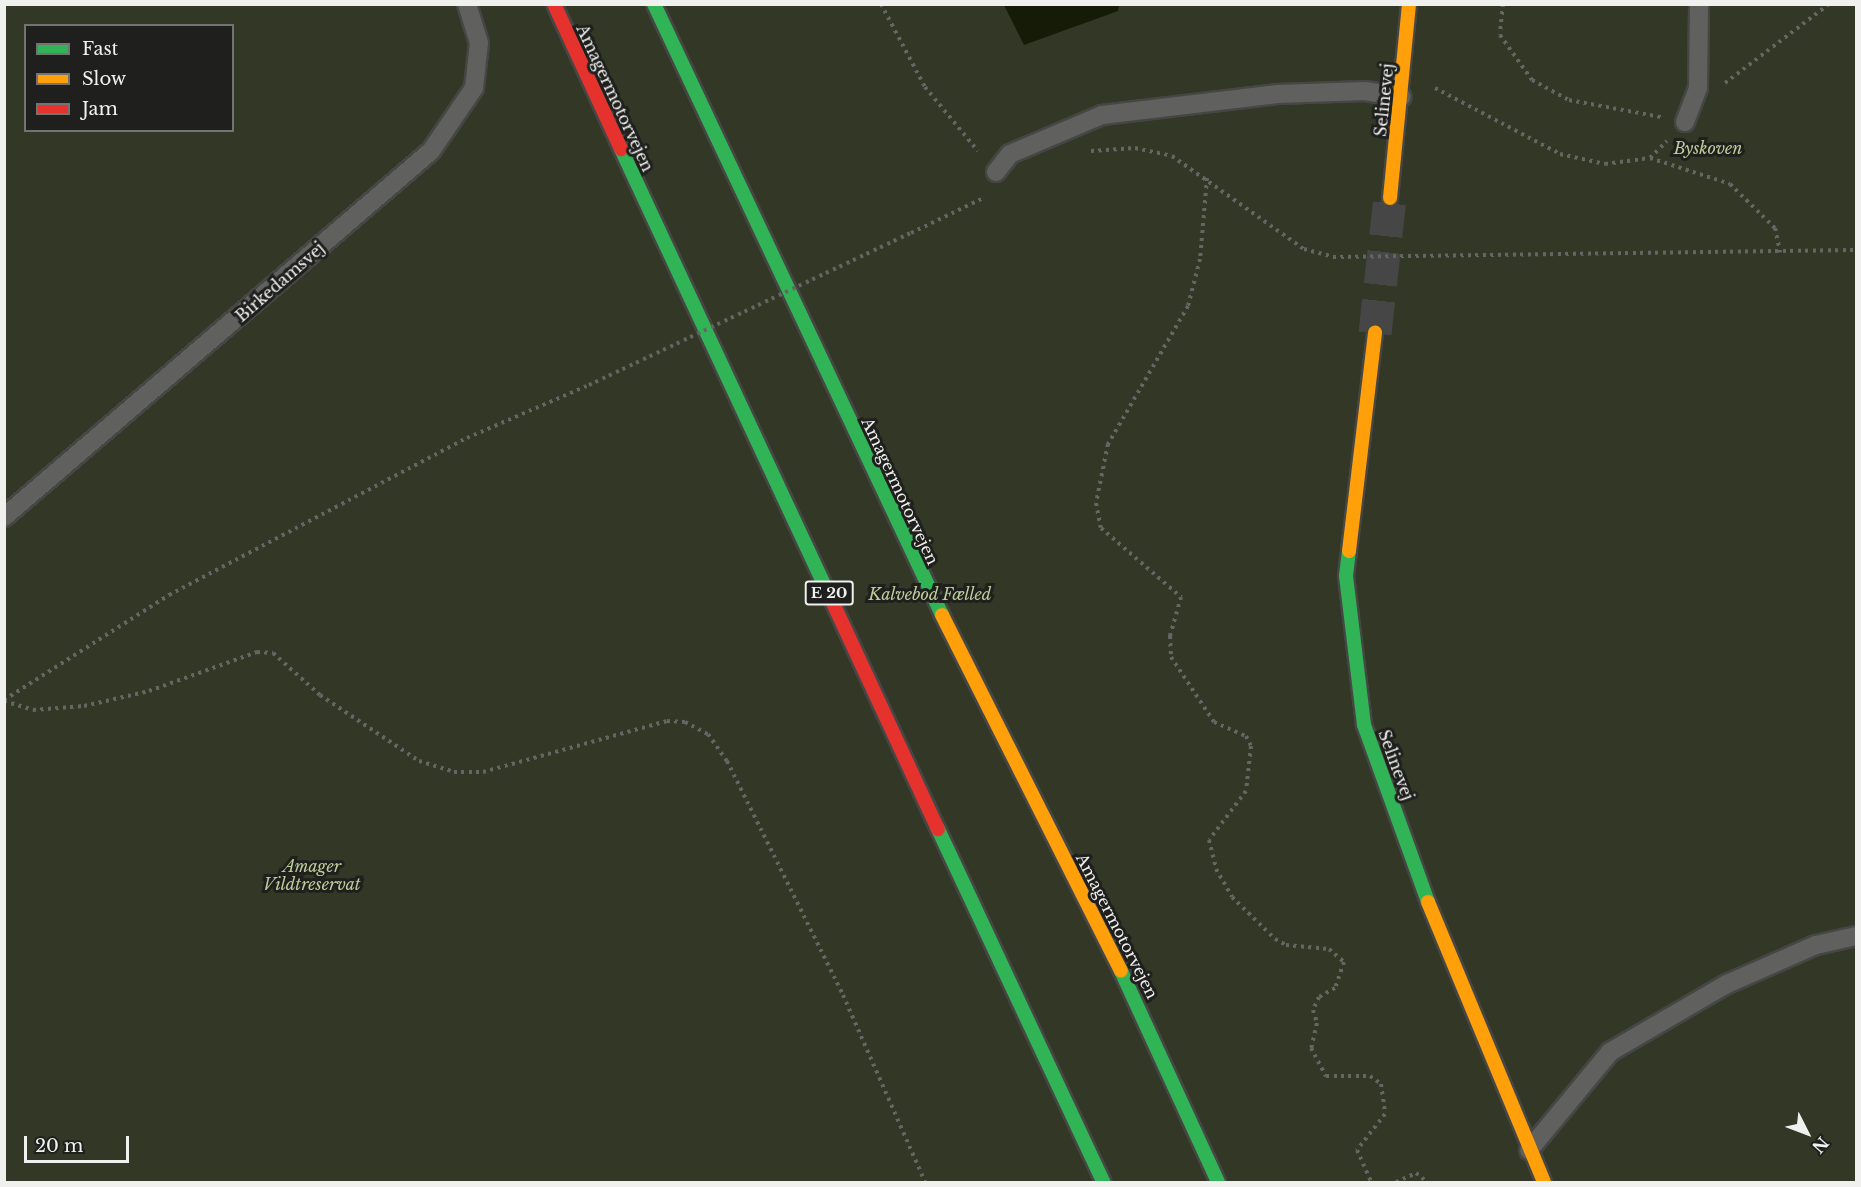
<!DOCTYPE html>
<meta charset="utf-8">
<style>
body{margin:0}
#map{position:relative;width:1861px;height:1187px;overflow:hidden;background:#282828;font-family:"Libre Baskerville",serif}
div>[style]{position:absolute}
[style*='--x']{left:calc(var(--x)*1px);top:calc(var(--y)*1px);width:calc(var(--w)*1px);rotate:calc(var(--a)*1deg)}
.green>*{inset:0;background:#323825}
.water>*{inset:0;background:#161b07}
.secondary-tunnel>*{height:33px;margin-top:-16.5px;transform-origin:0;background:repeating-linear-gradient(90deg,#464646 0 33px,transparent 0 49px)}
.path>*{height:4px;margin-top:-2px;transform-origin:0;background:repeating-linear-gradient(90deg,#656564 0 3px,transparent 0 7.5px)}
.roads{filter:drop-shadow(2px 0 #464645) drop-shadow(-2px 0 #464645) drop-shadow(0 2px #464645) drop-shadow(0 -2px #464645)}
.lane>*{height:18px;margin:-9px;padding:0 9px;transform-origin:9px;border-radius:9px;background:#60605f}
.fast>*{height:14px;margin:-7px;padding:0 7px;transform-origin:7px;border-radius:7px;background:#30b455}
.slow>*{height:14px;margin:-7px;padding:0 7px;transform-origin:7px;border-radius:7px;background:#ff9f0a}
.jam>*{height:14px;margin:-7px;padding:0 7px;transform-origin:7px;border-radius:7px;background:#e5322d}
.path-bridge>*{height:4px;margin-top:-2px;transform-origin:0;background:repeating-linear-gradient(90deg,#656564 0 3px,transparent 0 7.5px)}
span{translate:-50% -50%;white-space:nowrap;text-align:center;line-height:1.15;-webkit-text-stroke:6px #1f201d;paint-order:stroke}
.shield-label span{padding:2px 4px;background:#1f201d;border:2px solid;border-radius:4px;-webkit-text-stroke-width:0}
.shield-label{font-size:15px;color:#f0f1ef;font-weight:700}
.street-label{font-size:16px;color:#f0f1ef}
.park-label{font-size:16px;color:#becd9a;font-style:italic}
.frame{position:absolute;inset:0;border:6px solid #f0f1ef;pointer-events:none}
.legend{position:absolute;left:24px;top:24px;width:210px;height:108px;box-sizing:border-box;background:#1f201d;border:2px solid #737471;margin:0;padding:8px 10px;list-style:none;font-size:18px;color:#f0f1ef}
.legend li{display:flex;align-items:center;gap:12px;height:30px}
.legend b{width:30px;border:2px solid #737471}
.north{position:absolute;left:1777px;top:1103px;width:60px;height:60px;-webkit-text-stroke:4px #1f201d;paint-order:stroke;rotate:132deg;font-size:16px;font-weight:700;line-height:24px;text-align:center;color:#f0f1ef}
.north::after{content:'';display:block;margin:auto;width:21px;height:27px;background:#f0f1ef;clip-path:polygon(50% 0,100% 100%,50% 72%,0 100%)}
.scale{position:absolute;left:24px;top:1136px;width:105px;height:27px;box-sizing:border-box;border:3px solid #f0f1ef;border-top:0;padding-left:8px;font-size:18px;line-height:21px;white-space:nowrap;color:#f0f1ef;-webkit-text-stroke:4px #1f201d;paint-order:stroke}
</style>
<div id="map">
<div class="green">
<div style="clip-path:polygon(evenodd,5px 5px,1856px 5px,1856px 1182px,5px 1182px,5px 5px,26px 26px,232px 26px,232px 130px,26px 130px,26px 26px)"></div>
</div>
<div class="water">
<div style="clip-path:polygon(1004px 5px,1119px 5px,1118px 11px,1024px 45px)"></div>
</div>
<div class="secondary-tunnel">
<div style="--x:1375;--y:333;--w:136;--a:-83.7"></div>
</div>
<div class="path">
<div style="--x:881;--y:4;--w:94;--a:62.1"></div>
<div style="--x:925;--y:87;--w:83;--a:50.4"></div>
<div style="--x:1503;--y:4;--w:31;--a:96"></div>
<div style="--x:1500;--y:35;--w:55;--a:54.6"></div>
<div style="--x:1532;--y:80;--w:42;--a:28.4"></div>
<div style="--x:1569;--y:100;--w:94;--a:10.5"></div>
<div style="--x:1725;--y:83;--w:131;--a:-37.2"></div>
<div style="--x:1435;--y:88;--w:141;--a:27.8"></div>
<div style="--x:1560;--y:154;--w:46;--a:12.5"></div>
<div style="--x:1605;--y:164;--w:45;--a:-7.6"></div>
<div style="--x:1650;--y:158;--w:24;--a:-45"></div>
<div style="--x:1091;--y:151;--w:44;--a:-3.9"></div>
<div style="--x:1135;--y:148;--w:38;--a:12"></div>
<div style="--x:1172;--y:156;--w:161;--a:35.2"></div>
<div style="--x:1304;--y:249;--w:30;--a:15"></div>
<div style="--x:1333;--y:257;--w:523;--a:-0.77"></div>
<div style="--x:1650;--y:158;--w:84;--a:18"></div>
<div style="--x:1730;--y:184;--w:63;--a:44.4"></div>
<div style="--x:1775;--y:228;--w:25;--a:78"></div>
<div style="--x:1207;--y:178;--w:81;--a:94.9"></div>
<div style="--x:1200;--y:259;--w:49;--a:104.3"></div>
<div style="--x:1188;--y:306;--w:160;--a:120.1"></div>
<div style="--x:1108;--y:444;--w:60;--a:101.5"></div>
<div style="--x:1096;--y:503;--w:25;--a:79"></div>
<div style="--x:1101;--y:528;--w:106;--a:40.8"></div>
<div style="--x:1181;--y:597;--w:41;--a:105.8"></div>
<div style="--x:1170;--y:636;--w:21;--a:87"></div>
<div style="--x:1171;--y:657;--w:78;--a:56.5"></div>
<div style="--x:1214;--y:722;--w:35;--a:24"></div>
<div style="--x:1246;--y:736;--w:11;--a:63"></div>
<div style="--x:1251;--y:746;--w:45;--a:96.3"></div>
<div style="--x:1246;--y:791;--w:61;--a:127.1"></div>
<div style="--x:1209;--y:840;--w:30;--a:76"></div>
<div style="--x:1216;--y:869;--w:32;--a:60"></div>
<div style="--x:1232;--y:897;--w:60;--a:44.3"></div>
<div style="--x:1275;--y:939;--w:13;--a:29"></div>
<div style="--x:1286;--y:945;--w:43;--a:5.3"></div>
<div style="--x:1329;--y:949;--w:20;--a:41"></div>
<div style="--x:1344;--y:962;--w:28;--a:109"></div>
<div style="--x:1335;--y:988;--w:18;--a:151"></div>
<div style="--x:1319;--y:997;--w:14;--a:115"></div>
<div style="--x:1313;--y:1010;--w:14;--a:73"></div>
<div style="--x:1317;--y:1023;--w:26;--a:103"></div>
<div style="--x:1311;--y:1048;--w:32;--a:62"></div>
<div style="--x:1326;--y:1076;--w:44;--a:0"></div>
<div style="--x:1370;--y:1076;--w:14;--a:36"></div>
<div style="--x:1381;--y:1084;--w:30;--a:82"></div>
<div style="--x:1385;--y:1114;--w:46;--a:127.9"></div>
<div style="--x:1357;--y:1150;--w:35;--a:66"></div>
<div style="--x:911;--y:233;--w:82;--a:-25.9"></div>
<div style="--x:4;--y:700;--w:196;--a:-32.5"></div>
<div style="--x:169;--y:595;--w:337;--a:-27.8"></div>
<div style="--x:467;--y:438;--w:133;--a:-23.5"></div>
<div style="--x:4;--y:701;--w:30;--a:17"></div>
<div style="--x:33;--y:710;--w:51;--a:-4.5"></div>
<div style="--x:84;--y:706;--w:67;--a:-13"></div>
<div style="--x:149;--y:691;--w:115;--a:-19.9"></div>
<div style="--x:257;--y:652;--w:16;--a:4"></div>
<div style="--x:273;--y:653;--w:63;--a:41.8"></div>
<div style="--x:320;--y:695;--w:119;--a:33.7"></div>
<div style="--x:419;--y:761;--w:37;--a:17"></div>
<div style="--x:454;--y:772;--w:29;--a:0"></div>
<div style="--x:483;--y:772;--w:191;--a:-15.5"></div>
<div style="--x:667;--y:721;--w:18;--a:3"></div>
<div style="--x:685;--y:722;--w:26;--a:28"></div>
<div style="--x:708;--y:734;--w:33;--a:55"></div>
<div style="--x:727;--y:761;--w:261;--a:63.6"></div>
<div style="--x:843;--y:995;--w:204;--a:66.3"></div>
<div style="--x:1396;--y:1182;--w:22;--a:-24"></div>
<div style="--x:1416;--y:1173;--w:14;--a:39"></div>
</div>
<div class="roads">
<div class="lane">
<div style="--x:1685;--y:122;--w:36;--a:-69"></div>
<div style="--x:1698;--y:88;--w:84;--a:-89.3"></div>
<div style="--x:996;--y:172;--w:23;--a:-52"></div>
<div style="--x:1010;--y:154;--w:100;--a:-23"></div>
<div style="--x:1102;--y:115;--w:177;--a:-6.8"></div>
<div style="--x:1278;--y:94;--w:87;--a:-2"></div>
<div style="--x:1365;--y:91;--w:37;--a:9"></div>
<div style="--x:4;--y:517;--w:562;--a:-40.6"></div>
<div style="--x:431;--y:151;--w:76;--a:-55.7"></div>
<div style="--x:474;--y:88;--w:45;--a:-83.7"></div>
<div style="--x:479;--y:43;--w:41;--a:-107.1"></div>
<div style="--x:1529;--y:1150;--w:127;--a:-50.4"></div>
<div style="--x:1610;--y:1052;--w:135;--a:-30.2"></div>
<div style="--x:1727;--y:984;--w:97;--a:-23.7"></div>
<div style="--x:1816;--y:945;--w:41;--a:-12.7"></div>
</div>
<div class="fast">
<div style="--x:654;--y:4;--w:675;--a:64.76"></div>
<div style="--x:621;--y:149;--w:485;--a:65"></div>
<div style="--x:1349;--y:551;--w:25;--a:97"></div>
<div style="--x:1346;--y:576;--w:150;--a:83.1"></div>
<div style="--x:1364;--y:725;--w:188;--a:70.1"></div>
<div style="--x:938;--y:829;--w:390;--a:64.9"></div>
<div style="--x:1121;--y:971;--w:232;--a:65.3"></div>
</div>
<div class="slow">
<div style="--x:1390;--y:198;--w:195;--a:-84.4"></div>
<div style="--x:1349;--y:551;--w:220;--a:-83.2"></div>
<div style="--x:942;--y:615;--w:398;--a:63.3"></div>
<div style="--x:1428;--y:902;--w:303;--a:67.5"></div>
</div>
<div class="jam">
<div style="--x:554;--y:4;--w:160;--a:65.2"></div>
<div style="--x:826;--y:588;--w:266;--a:65.1"></div>
</div>
</div>
<div class="path-bridge">
<div style="--x:589;--y:385;--w:356;--a:-25.3"></div>
</div>
<div class="shield-label">
<span style="left:829px;top:593px">E 20</span>
</div>
<div class="street-label">
<span style="left:615px;top:98px;rotate:65deg">Amagermotorvejen</span>
<span style="left:1384px;top:100px;rotate:-84deg">Selinevej</span>
<span style="left:280px;top:282px;rotate:-41deg">Birkedamsvej</span>
<span style="left:900px;top:491px;rotate:65deg">Amagermotorvejen</span>
<span style="left:1396px;top:765px;rotate:70deg">Selinevej</span>
<span style="left:1117px;top:926px;rotate:63deg">Amagermotorvejen</span>
</div>
<div class="park-label">
<span style="left:1708px;top:148px">Byskoven</span>
<span style="left:930px;top:594px">Kalvebod Fælled</span>
<span style="left:312px;top:875px">Amager<br>Vildtreservat</span>
</div>
<div class="frame"></div>
<ul class="legend">
<li><b style="height:8px;background:#30b455"></b>Fast</li>
<li><b style="height:8px;background:#ff9f0a"></b>Slow</li>
<li><b style="height:8px;background:#e5322d"></b>Jam</li>
</ul>
<div class="north">N</div>
<div class="scale">20 m</div>
</div>
